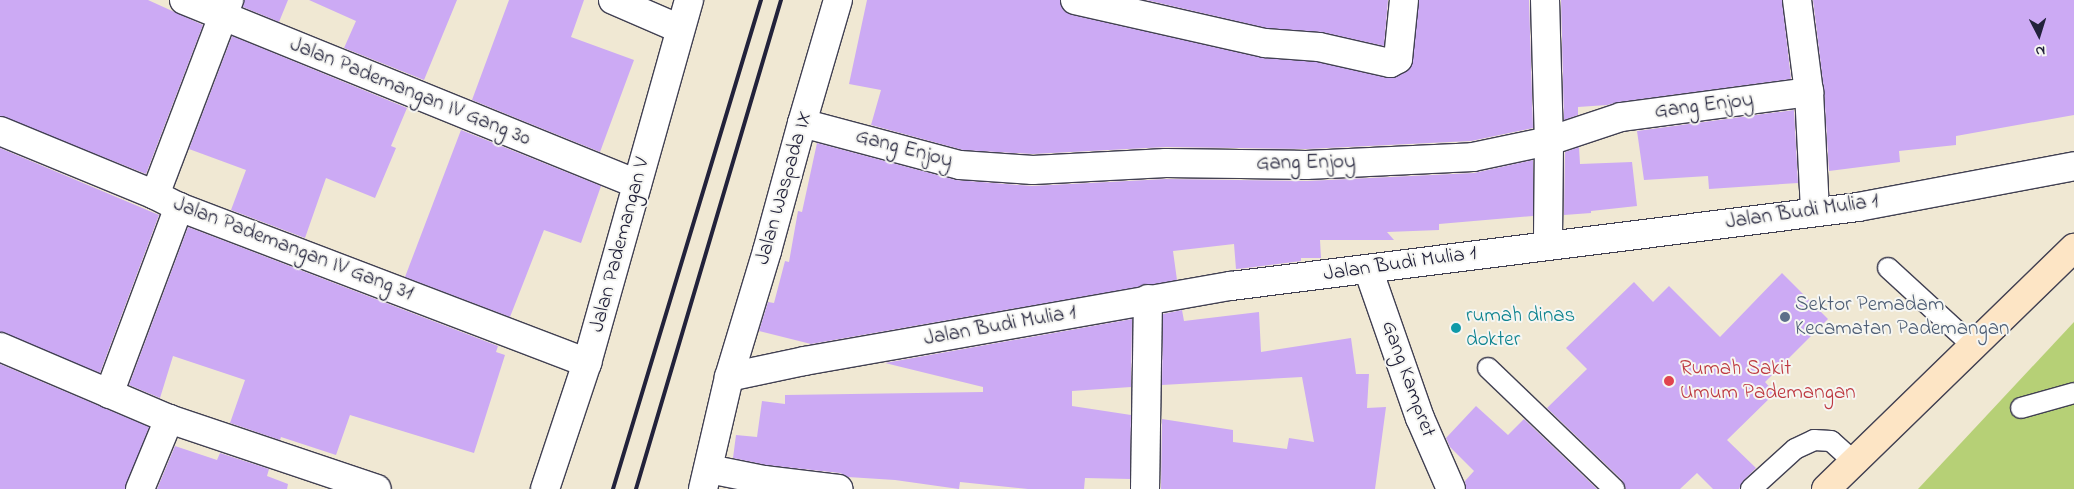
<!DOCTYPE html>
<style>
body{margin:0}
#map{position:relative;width:2074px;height:489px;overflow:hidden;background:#f0e8d3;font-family:"Indie Flower",sans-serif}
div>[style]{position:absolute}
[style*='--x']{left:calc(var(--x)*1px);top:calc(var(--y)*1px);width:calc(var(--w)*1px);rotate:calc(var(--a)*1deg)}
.green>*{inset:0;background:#b6d076}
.building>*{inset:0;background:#ccaaf4}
.roads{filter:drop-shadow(1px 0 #414052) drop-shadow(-1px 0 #414052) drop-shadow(0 1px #414052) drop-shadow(0 -1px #414052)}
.lane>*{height:20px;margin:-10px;padding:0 10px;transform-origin:10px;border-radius:10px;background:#fff}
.street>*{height:28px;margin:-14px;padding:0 14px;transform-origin:14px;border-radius:14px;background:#fff}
.secondary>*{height:28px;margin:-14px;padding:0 14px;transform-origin:14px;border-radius:14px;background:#fde5c5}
.rail>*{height:4px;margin:-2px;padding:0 2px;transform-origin:2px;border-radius:2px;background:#22223b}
.dots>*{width:14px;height:14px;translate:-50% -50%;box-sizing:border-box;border:2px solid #f6f6f2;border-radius:50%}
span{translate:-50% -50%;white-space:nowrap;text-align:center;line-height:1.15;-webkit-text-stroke:4px #f6f6f2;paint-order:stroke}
.street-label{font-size:21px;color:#22223b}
.service-label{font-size:21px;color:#4e5e75}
.left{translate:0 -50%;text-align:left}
.culture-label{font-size:21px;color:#0d838f}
.health-label{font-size:21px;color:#be3a42}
.north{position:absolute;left:2014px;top:10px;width:50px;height:50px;-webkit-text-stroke:4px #f6f6f2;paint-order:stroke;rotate:175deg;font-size:14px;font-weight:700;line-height:20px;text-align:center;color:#22223b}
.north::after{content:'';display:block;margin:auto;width:18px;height:22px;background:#22223b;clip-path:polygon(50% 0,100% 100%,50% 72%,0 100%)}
</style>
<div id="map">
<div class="green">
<div style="clip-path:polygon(2074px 322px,2074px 489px,1918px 489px)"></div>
</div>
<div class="building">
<div style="clip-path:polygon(0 0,148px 0,203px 25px,146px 174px,0 116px)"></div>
<div style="clip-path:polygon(244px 0,288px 0,279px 22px,243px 7px)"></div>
<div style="clip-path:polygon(309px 0,457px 0,424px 80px,344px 48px,356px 21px)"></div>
<div style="clip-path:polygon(509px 0,584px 0,571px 37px,634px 60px,600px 152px,472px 100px)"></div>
<div style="clip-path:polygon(867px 0,1060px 0,1064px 11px,1072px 15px,1262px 58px,1317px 62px,1387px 78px,1397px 77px,1411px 67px,1419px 0,1529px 0,1533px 128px,1471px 141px,1306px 149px,1166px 147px,1033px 154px,963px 150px,871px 125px,881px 90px,849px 84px)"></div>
<div style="clip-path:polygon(1146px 0,1388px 0,1384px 46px,1322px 32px,1267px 28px)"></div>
<div style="clip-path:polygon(1561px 0,1782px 0,1791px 79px,1619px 102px,1607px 105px,1578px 107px,1578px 115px,1564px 120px)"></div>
<div style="clip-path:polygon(1813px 0,2074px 0,2074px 115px,1956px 136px,1956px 145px,1899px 151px,1900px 162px,1829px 171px,1824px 90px)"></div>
<div style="clip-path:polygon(232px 36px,407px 108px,391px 146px,396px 148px,375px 198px,326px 178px,305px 238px,231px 210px,246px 170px,189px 149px)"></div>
<div style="clip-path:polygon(1794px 110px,1798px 183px,1709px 189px,1708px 176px,1644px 180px,1637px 131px)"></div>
<div style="clip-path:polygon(461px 130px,601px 186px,581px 243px,544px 230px,510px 317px,405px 277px)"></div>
<div style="clip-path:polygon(817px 143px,956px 180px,1032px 186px,1166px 179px,1307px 181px,1474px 173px,1533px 160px,1533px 216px,1439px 224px,1439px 230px,1387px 232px,1394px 240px,1320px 240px,1321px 258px,1301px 258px,1301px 261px,1246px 268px,1236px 269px,1234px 244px,1173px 251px,1177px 280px,811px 344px,759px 331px,768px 302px,774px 303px,785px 261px,789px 262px,798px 211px,802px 212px)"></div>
<div style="clip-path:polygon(1579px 147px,1580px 164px,1632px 162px,1637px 206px,1591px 211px,1591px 213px,1564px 215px,1565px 152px)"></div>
<div style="clip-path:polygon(0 148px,159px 215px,100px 373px,0 332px)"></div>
<div style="clip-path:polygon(188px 227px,498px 346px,496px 352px,505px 355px,474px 453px,350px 415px,336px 455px,281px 437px,280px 440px,230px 423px,245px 380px,173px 356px,160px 398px,129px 385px)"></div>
<div style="clip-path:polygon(1782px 273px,1828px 319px,1765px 382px,1775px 393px,1727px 440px,1756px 468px,1743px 481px,1739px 489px,1713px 489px,1697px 473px,1680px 489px,1626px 489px,1622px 480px,1547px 408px,1587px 369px,1566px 348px,1634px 282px,1653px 302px,1669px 286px,1720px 337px)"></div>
<div style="clip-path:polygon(1182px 310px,1184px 321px,1259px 312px,1261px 352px,1351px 338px,1356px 374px,1369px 374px,1367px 408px,1386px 407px,1375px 489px,1161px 489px,1162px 419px,1233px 430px,1233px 442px,1287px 449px,1289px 438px,1314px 442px,1302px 377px,1162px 385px,1163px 314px)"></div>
<div style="clip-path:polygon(1132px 319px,1131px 387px,1072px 391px,1072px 406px,1131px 415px,1130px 479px,1085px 478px,1084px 489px,1028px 489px,960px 482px,959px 489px,895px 480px,848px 477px,840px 473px,766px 465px,733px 458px,736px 435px,757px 437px,762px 401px,785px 404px,785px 395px,983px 392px,983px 387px,885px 363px)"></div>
<div style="clip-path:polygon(0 364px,149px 427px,125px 489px,0 489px)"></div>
<div style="clip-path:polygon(1476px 406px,1508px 435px,1524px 419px,1597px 489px,1466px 489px,1465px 481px,1474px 471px,1450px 447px,1446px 438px)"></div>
<div style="clip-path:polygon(175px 446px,217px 460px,220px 453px,269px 469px,267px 476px,288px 484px,287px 489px,157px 489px)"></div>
</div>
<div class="roads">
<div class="lane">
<div style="--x:1888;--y:268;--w:115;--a:42.5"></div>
<div style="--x:1488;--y:368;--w:175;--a:43.8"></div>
<div style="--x:2021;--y:408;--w:55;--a:-15.8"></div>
<div style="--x:1751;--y:489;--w:59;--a:-42.3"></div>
<div style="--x:1795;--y:449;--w:21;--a:-25"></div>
<div style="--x:1814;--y:440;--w:17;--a:3"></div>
<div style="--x:1831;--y:441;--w:31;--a:42"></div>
</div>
<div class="street">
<div style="--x:184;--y:0;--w:489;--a:22.1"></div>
<div style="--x:613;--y:0;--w:73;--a:23.4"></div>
<div style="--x:1075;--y:0;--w:195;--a:12.8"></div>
<div style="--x:1265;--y:43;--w:54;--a:4.2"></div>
<div style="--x:1319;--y:47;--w:73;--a:12.7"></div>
<div style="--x:1390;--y:63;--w:9;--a:-27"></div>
<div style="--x:1398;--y:59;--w:59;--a:-84.2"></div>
<div style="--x:1545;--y:0;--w:141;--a:88.4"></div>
<div style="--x:1549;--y:141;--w:103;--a:90.6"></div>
<div style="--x:1797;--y:0;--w:93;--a:82.6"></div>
<div style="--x:1809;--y:92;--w:120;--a:87.1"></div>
<div style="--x:802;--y:123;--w:163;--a:14.9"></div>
<div style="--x:960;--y:165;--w:73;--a:3.9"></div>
<div style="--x:1033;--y:170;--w:133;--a:-3"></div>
<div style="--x:1166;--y:163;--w:140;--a:0.8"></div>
<div style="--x:1306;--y:165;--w:167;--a:-2.7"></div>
<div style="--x:1473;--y:157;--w:78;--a:-11.9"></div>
<div style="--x:1549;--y:141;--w:76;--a:-18.4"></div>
<div style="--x:1621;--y:117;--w:190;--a:-7.6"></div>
<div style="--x:0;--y:131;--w:168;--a:22.4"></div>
<div style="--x:155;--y:195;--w:27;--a:27"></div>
<div style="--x:179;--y:207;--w:437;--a:20.9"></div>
<div style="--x:155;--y:195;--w:209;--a:-69.2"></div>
<div style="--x:1368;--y:269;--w:158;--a:70.8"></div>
<div style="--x:1420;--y:418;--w:77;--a:66.4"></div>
<div style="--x:0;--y:347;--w:184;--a:23.1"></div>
<div style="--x:169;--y:419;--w:219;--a:18.6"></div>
<div style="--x:729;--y:377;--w:77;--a:-12"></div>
<div style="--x:804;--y:361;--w:434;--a:-10"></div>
<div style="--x:1231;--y:286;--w:632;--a:-7.18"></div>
<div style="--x:1858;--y:207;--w:220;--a:-10.7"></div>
<div style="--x:109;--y:394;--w:200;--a:-69.5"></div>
<div style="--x:709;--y:469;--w:56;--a:11.3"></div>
<div style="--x:764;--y:480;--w:75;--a:6.9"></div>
<div style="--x:140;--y:489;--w:76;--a:-67.5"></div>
<div style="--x:545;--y:489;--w:133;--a:-71.6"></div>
<div style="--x:587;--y:363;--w:377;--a:-74.3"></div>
<div style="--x:703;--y:489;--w:115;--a:-76.9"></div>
<div style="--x:729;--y:377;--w:132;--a:-73.2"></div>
<div style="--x:767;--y:251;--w:133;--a:-74.7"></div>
<div style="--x:802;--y:123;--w:128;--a:-73.7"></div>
<div style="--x:1145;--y:489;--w:190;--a:-89.1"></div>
</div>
<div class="secondary">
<div style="--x:1826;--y:489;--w:346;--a:-44.2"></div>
</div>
</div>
<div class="rail">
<div style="--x:613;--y:489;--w:511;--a:-73.16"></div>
<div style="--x:636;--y:489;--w:510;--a:-73.48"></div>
</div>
<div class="dots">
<div style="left:1785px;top:317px;background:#5c6f8a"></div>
<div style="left:1456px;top:328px;background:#0f9aa8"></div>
<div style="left:1669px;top:381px;background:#e0444e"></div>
</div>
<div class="street-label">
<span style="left:410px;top:92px;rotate:22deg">Jalan Pademangan IV Gang 30</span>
<span style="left:1704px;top:106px;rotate:-7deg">Gang Enjoy</span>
<span style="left:904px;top:149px;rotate:15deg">Gang Enjoy</span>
<span style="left:1306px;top:163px;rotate:-1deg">Gang Enjoy</span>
<span style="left:784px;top:188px;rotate:-74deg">Jalan Waspada IX</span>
<span style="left:1802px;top:212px;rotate:-8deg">Jalan Budi Mulia 1</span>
<span style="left:620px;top:245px;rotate:-75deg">Jalan Pademangan V</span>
<span style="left:293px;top:249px;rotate:21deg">Jalan Pademangan IV Gang 31</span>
<span style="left:1400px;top:264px;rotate:-8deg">Jalan Budi Mulia 1</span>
<span style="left:1000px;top:326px;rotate:-10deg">Jalan Budi Mulia 1</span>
<span style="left:1408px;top:379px;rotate:70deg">Gang Kampret</span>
</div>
<div class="service-label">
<span class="left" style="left:1795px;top:317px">Sektor Pemadam<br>Kecamatan Pademangan</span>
</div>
<div class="culture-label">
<span class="left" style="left:1466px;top:328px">rumah dinas<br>dokter</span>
</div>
<div class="health-label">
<span class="left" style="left:1680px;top:381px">Rumah Sakit<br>Umum Pademangan</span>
</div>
<div class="north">N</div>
</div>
